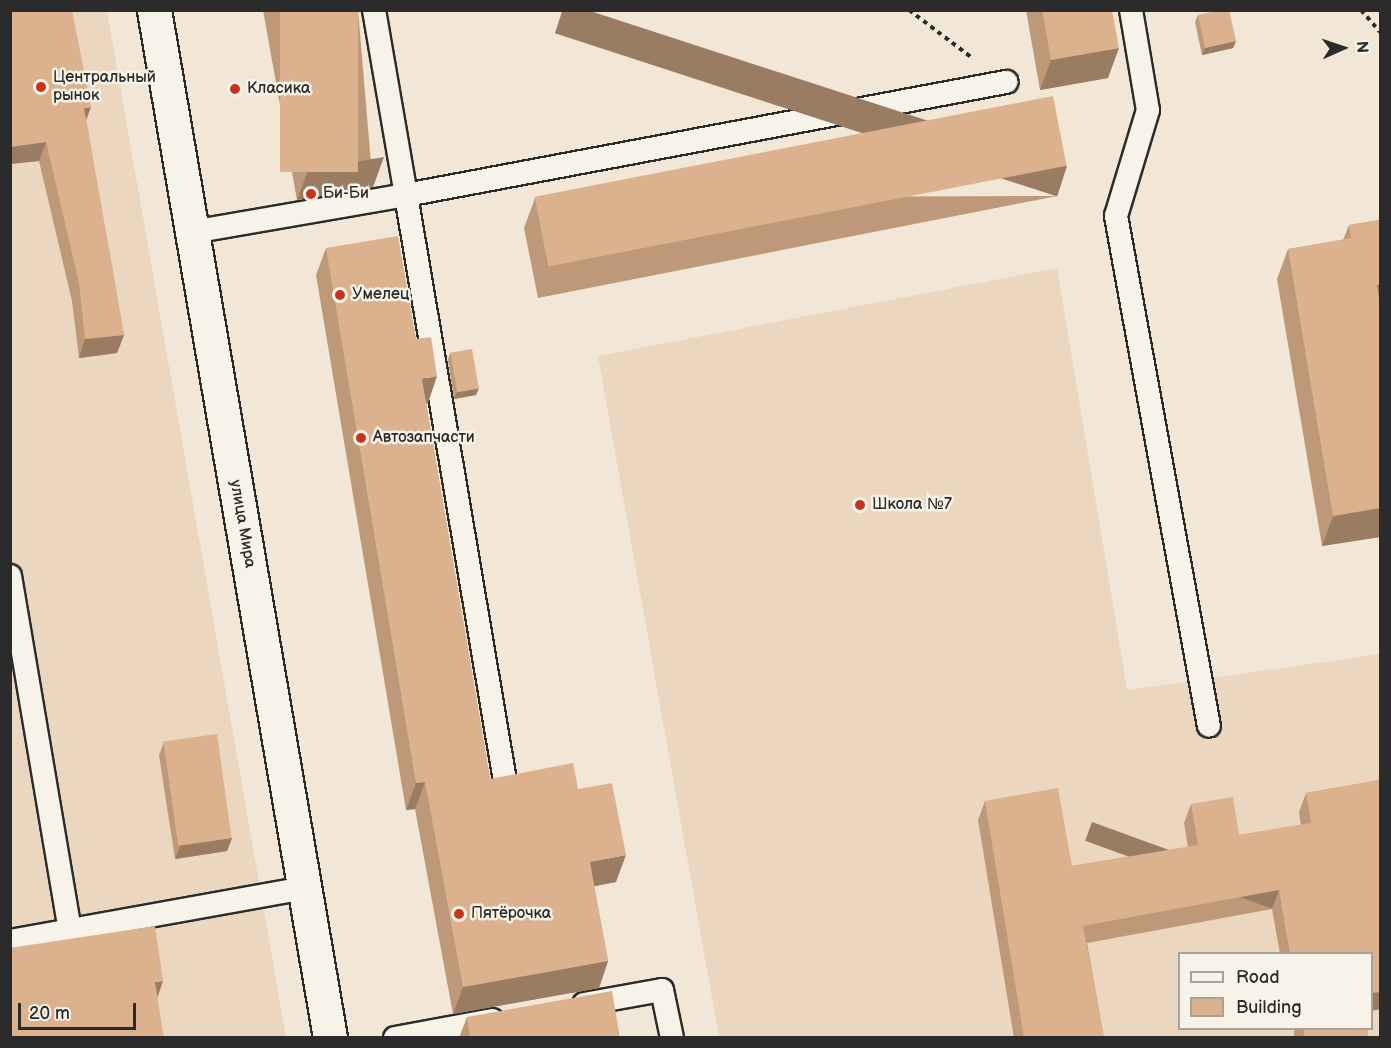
<!DOCTYPE html>
<meta charset="utf-8">
<style>
body{margin:0}
#map{position:relative;width:1391px;height:1048px;overflow:hidden;background:#f2e6d6;font-family:"Balsamiq Sans",sans-serif}
div>[style]{position:absolute}
[style*='--x']{left:calc(var(--x)*1px);top:calc(var(--y)*1px);width:calc(var(--w)*1px);rotate:calc(var(--a)*1deg)}
.built>*{inset:0;background:#ebd6c0}
.path>*{height:4px;margin-top:-2px;transform-origin:0;background:repeating-linear-gradient(90deg,#2b2b2b 0 4.5px,transparent 0 9px)}
.roads{filter:drop-shadow(2px 0 #2b2b2b) drop-shadow(-2px 0 #2b2b2b) drop-shadow(0 2px #2b2b2b) drop-shadow(0 -2px #2b2b2b)}
.service>*{height:22px;margin:-11px;padding:0 11px;transform-origin:11px;border-radius:11px;background:#f7f3e8}
.tertiary>*{height:33px;margin:-16.5px;padding:0 16.5px;transform-origin:16.5px;border-radius:16.5px;background:#f7f3e8}
.wall>*{inset:0;background:#bd9879;transform-origin:0 0}
.shaded-wall>*{inset:0;background:#9a7c63;transform-origin:0 0}
.building>*{inset:0;background:#dcb18d;transform-origin:0 0}
.dots>*{width:16px;height:16px;translate:-50% -50%;box-sizing:border-box;border:3px solid #f7f3e8;border-radius:50%}
span{translate:-50% -50%;white-space:nowrap;text-align:center;line-height:1.15;-webkit-text-stroke:5px #f7f3e8;paint-order:stroke}
.poi-label{font-size:16px;color:#2b2b2b}
.left{translate:0 -50%;text-align:left}
.street-label{font-size:16px;color:#2b2b2b}
.frame{position:absolute;inset:0;border:12px solid #2b2b2b;pointer-events:none}
.legend{position:absolute;left:1178px;top:952px;width:195px;height:78px;box-sizing:border-box;background:#f7f3e8;border:2px solid #a5a39c;margin:0;padding:8px 10px;list-style:none;font-size:18px;color:#2b2b2b}
.legend li{display:flex;align-items:center;gap:12px;height:30px}
.legend b{width:30px;border:2px solid #a5a39c}
.north{position:absolute;left:1313px;top:18px;width:60px;height:60px;-webkit-text-stroke:4px #f7f3e8;paint-order:stroke;rotate:87deg;font-size:16px;font-weight:700;line-height:24px;text-align:center;color:#2b2b2b}
.north::after{content:'';display:block;margin:auto;width:21px;height:27px;background:#2b2b2b;clip-path:polygon(50% 0,100% 100%,50% 72%,0 100%)}
.scale{position:absolute;left:18px;top:1003px;width:118px;height:27px;box-sizing:border-box;border:3px solid #2b2b2b;border-top:0;padding-left:8px;font-size:18px;line-height:21px;white-space:nowrap;color:#2b2b2b;-webkit-text-stroke:4px #f7f3e8;paint-order:stroke}
</style>
<div id="map">
<div class="built">
<div style="clip-path:polygon(10px 11px,107px 11px,286px 1037px,11px 1037px)"></div>
<div style="clip-path:polygon(evenodd,1057px 268px,1127px 690px,1380px 654px,1380px 1037px,719px 1037px,598px 356px,1057px 268px,1180px 954px,1372px 954px,1372px 1028px,1180px 1028px,1180px 954px)"></div>
</div>
<div class="path">
<div style="--x:909;--y:10;--w:78;--a:37.2"></div>
<div style="--x:1361;--y:10;--w:29;--a:49"></div>
</div>
<div class="roads">
<div class="service">
<div style="--x:374;--y:10;--w:188;--a:80.2"></div>
<div style="--x:406;--y:195;--w:611;--a:-10.67"></div>
<div style="--x:1131;--y:10;--w:101;--a:80.4"></div>
<div style="--x:1148;--y:110;--w:111;--a:106.8"></div>
<div style="--x:1116;--y:216;--w:518;--a:79.67"></div>
<div style="--x:192;--y:232;--w:217;--a:-9.8"></div>
<div style="--x:406;--y:195;--w:588;--a:80.41"></div>
<div style="--x:10;--y:576;--w:359;--a:80.4"></div>
<div style="--x:10;--y:941;--w:299;--a:-10.2"></div>
<div style="--x:584;--y:1004;--w:79;--a:-10.2"></div>
<div style="--x:662;--y:990;--w:49;--a:78.2"></div>
<div style="--x:395;--y:1038;--w:99;--a:-10.5"></div>
</div>
<div class="tertiary">
<div style="--x:154;--y:10;--w:1043;--a:80.28"></div>
</div>
</div>
<div class="wall">
<div style="clip-path:polygon(10px 10px,86px 120px,124px 335px,117px 353px,79px 358px,72px 301px,39px 161px,10px 164px)"></div>
<div style="clip-path:polygon(263px 10px,358px 10px,373px 187px,297px 200px)"></div>
<div style="clip-path:polygon(1026px 10px,1112px 10px,1108px 78px,1040px 90px)"></div>
<div style="clip-path:polygon(1198px 15px,1236px 41px,1233px 48px,1202px 55px,1195px 22px)"></div>
<div style="clip-path:polygon(1057px 196px,538px 298px,524px 228px,535px 198px)"></div>
<div style="clip-path:polygon(1380px 217px,1380px 537px,1322px 546px,1277px 279px,1288px 249px,1343px 240px,1349px 225px,1379px 220px)"></div>
<div style="clip-path:polygon(326px 248px,416px 339px,428px 403px,426px 404px,490px 779px,578px 789px,616px 882px,594px 886px,608px 961px,599px 988px,453px 1014px,415px 809px,406px 810px,316px 275px)"></div>
<div style="clip-path:polygon(450px 353px,479px 388px,476px 395px,454px 399px,448px 360px)"></div>
<div style="clip-path:polygon(164px 742px,232px 838px,227px 851px,175px 859px,159px 755px)"></div>
<div style="clip-path:polygon(1380px 780px,1380px 1009px,1371px 1011px,1371px 954px,1280px 954px,1272px 909px,1087px 943px,1104px 1038px,1014px 1038px,978px 820px,985px 801px,1072px 866px,1188px 847px,1184px 823px,1191px 804px,1239px 835px,1301px 825px,1299px 812px,1306px 793px)"></div>
<div style="clip-path:polygon(467px 1017px,620px 1038px,459px 1038px)"></div>
<div style="left:1294px;top:1029px;width:74px;height:9px"></div>
</div>
<div class="shaded-wall">
<div style="clip-path:polygon(1236px 41px,1233px 48px,1202px 55px,1205px 48px)"></div>
<div style="clip-path:polygon(1119px 48px,1108px 78px,1040px 90px,1051px 60px)"></div>
<div style="clip-path:polygon(91px 107px,84px 126px,84px 108px)"></div>
<div style="clip-path:polygon(46px 142px,39px 161px,10px 164px,10px 147px)"></div>
<div style="clip-path:polygon(384px 157px,373px 187px,297px 200px,308px 170px)"></div>
<div style="left:1067px;top:166px;width:32px;height:528px;rotate:108deg"></div>
<div style="clip-path:polygon(1380px 284px,1380px 312px,1377px 285px)"></div>
<div style="clip-path:polygon(124px 335px,117px 353px,79px 358px,85px 339px)"></div>
<div style="clip-path:polygon(437px 376px,428px 403px,412px 406px,422px 379px)"></div>
<div style="clip-path:polygon(479px 388px,476px 395px,454px 399px,457px 392px)"></div>
<div style="clip-path:polygon(1380px 508px,1380px 537px,1322px 546px,1333px 516px)"></div>
<div style="clip-path:polygon(425px 782px,415px 809px,406px 810px,416px 783px)"></div>
<div style="clip-path:polygon(232px 838px,227px 851px,175px 859px,180px 846px)"></div>
<div style="clip-path:polygon(626px 855px,616px 882px,580px 889px,590px 862px)"></div>
<div style="left:1279px;top:890px;width:20px;height:199px;rotate:110deg"></div>
<div style="clip-path:polygon(608px 961px,599px 988px,453px 1014px,463px 987px)"></div>
<div style="clip-path:polygon(163px 981px,155px 1005px,155px 982px)"></div>
<div style="clip-path:polygon(1380px 992px,1380px 1009px,1371px 1011px,1371px 993px)"></div>
</div>
<div class="building">
<div style="clip-path:polygon(10px 10px,72px 10px,91px 107px,84px 108px,124px 335px,85px 339px,79px 283px,46px 142px,10px 147px)"></div>
<div style="left:280px;top:10px;width:78px;height:162px"></div>
<div style="clip-path:polygon(1042px 10px,1112px 10px,1119px 48px,1051px 60px)"></div>
<div style="clip-path:polygon(1220px 10px,1229px 10px,1236px 41px,1205px 48px,1198px 15px)"></div>
<div style="left:1053px;top:96px;width:71px;height:528px;rotate:79deg"></div>
<div style="clip-path:polygon(1380px 220px,1380px 284px,1377px 285px,1380px 305px,1380px 508px,1333px 516px,1288px 249px,1351px 238px,1349px 225px)"></div>
<div style="clip-path:polygon(398px 236px,416px 339px,431px 337px,437px 376px,422px 379px,490px 779px,573px 763px,578px 789px,612px 783px,626px 855px,590px 862px,608px 961px,463px 987px,425px 782px,416px 783px,326px 248px)"></div>
<div style="left:472px;top:349px;width:40px;height:22px;rotate:80deg"></div>
<div style="left:217px;top:734px;width:105px;height:54px;rotate:82deg"></div>
<div style="clip-path:polygon(1380px 780px,1380px 992px,1371px 993px,1371px 954px,1290px 954px,1279px 890px,1083px 926px,1104px 1038px,1024px 1038px,985px 801px,1058px 788px,1072px 866px,1198px 845px,1191px 804px,1233px 797px,1239px 835px,1311px 823px,1306px 793px)"></div>
<div style="clip-path:polygon(155px 926px,163px 981px,155px 982px,164px 1038px,10px 1038px,10px 948px)"></div>
<div style="clip-path:polygon(612px 991px,620px 1038px,470px 1038px,467px 1017px)"></div>
<div style="left:1304px;top:1029px;width:64px;height:9px"></div>
</div>
<div class="dots">
<div style="left:41px;top:87px;background:#c8321e"></div>
<div style="left:235px;top:89px;background:#c8321e"></div>
<div style="left:311px;top:194px;background:#c8321e"></div>
<div style="left:340px;top:295px;background:#c8321e"></div>
<div style="left:361px;top:438px;background:#c8321e"></div>
<div style="left:860px;top:505px;background:#c8321e"></div>
<div style="left:459px;top:914px;background:#c8321e"></div>
</div>
<div class="poi-label">
<span class="left" style="left:53px;top:87px">Центральный<br>рынок</span>
<span class="left" style="left:247px;top:89px">Класика</span>
<span class="left" style="left:323px;top:194px">Би-Би</span>
<span class="left" style="left:352px;top:295px">Умелец</span>
<span class="left" style="left:373px;top:438px">Автозапчасти</span>
<span class="left" style="left:872px;top:505px">Школа №7</span>
<span class="left" style="left:471px;top:914px">Пятёрочка</span>
</div>
<div class="street-label">
<span style="left:242px;top:524px;rotate:80deg">улица Мира</span>
</div>
<div class="frame"></div>
<ul class="legend">
<li><b style="height:8px;background:#f7f3e8"></b>Road</li>
<li><b style="height:16px;background:#dcb18d"></b>Building</li>
</ul>
<div class="north">N</div>
<div class="scale">20 m</div>
</div>
